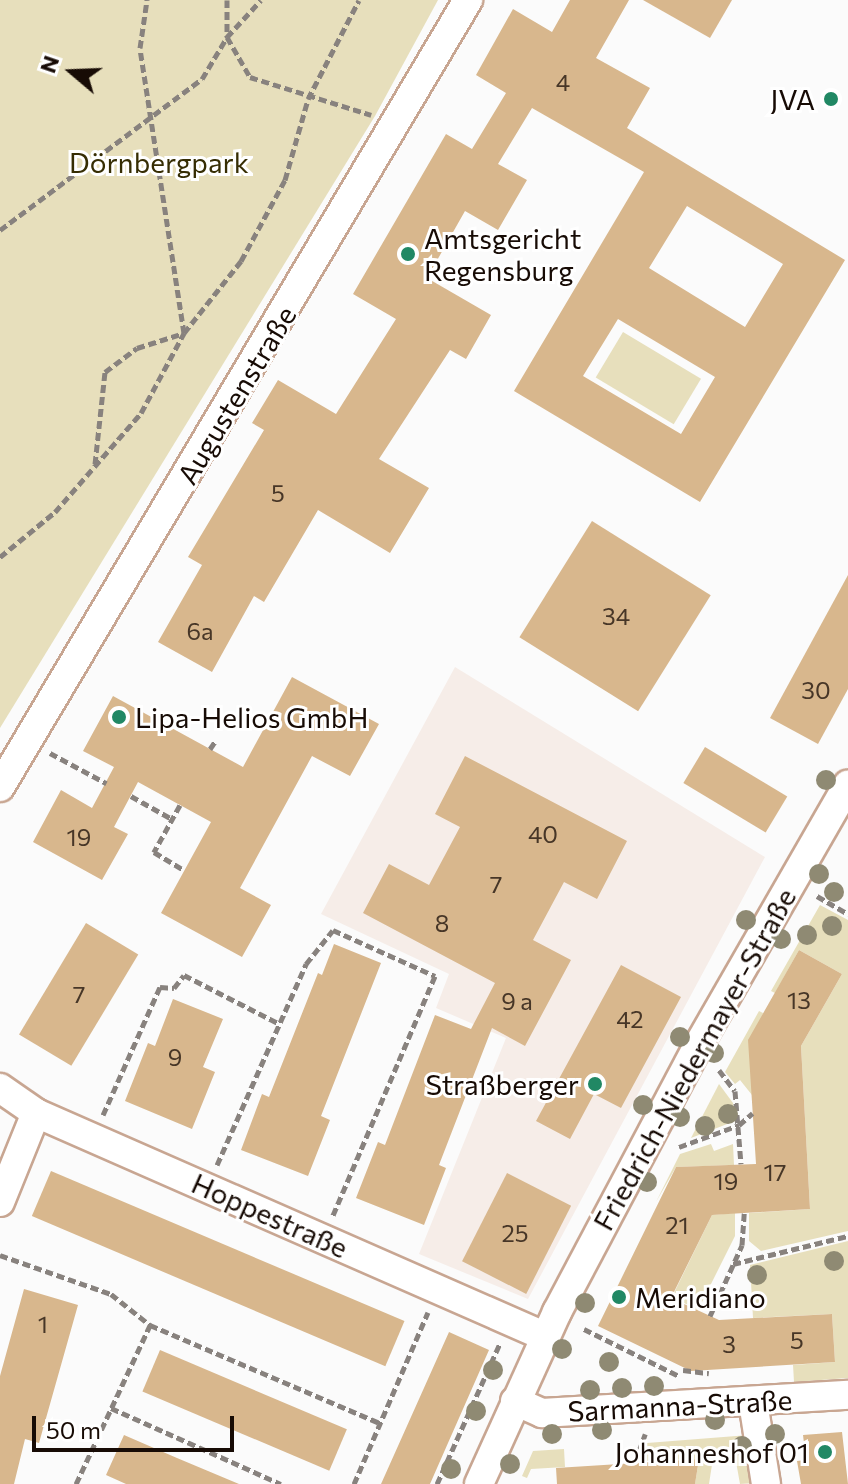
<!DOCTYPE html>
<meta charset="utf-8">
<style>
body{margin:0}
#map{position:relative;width:848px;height:1484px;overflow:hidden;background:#fbfbfb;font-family:Commissioner,sans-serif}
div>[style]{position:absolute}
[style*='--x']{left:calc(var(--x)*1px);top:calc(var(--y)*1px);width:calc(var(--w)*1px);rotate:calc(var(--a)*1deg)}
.built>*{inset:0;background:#f6ede8}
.green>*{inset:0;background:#e7dfbc;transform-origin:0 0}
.building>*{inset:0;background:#d8b78d;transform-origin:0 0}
.path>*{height:5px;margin-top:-2.5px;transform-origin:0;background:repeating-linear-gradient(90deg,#88827e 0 8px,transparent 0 12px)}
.roads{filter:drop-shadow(2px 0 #c8a692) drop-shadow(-2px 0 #c8a692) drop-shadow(0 2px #c8a692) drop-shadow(0 -2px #c8a692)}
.street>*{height:28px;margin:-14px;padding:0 14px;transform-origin:14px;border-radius:14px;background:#fff}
.trees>*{width:20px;height:20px;margin:-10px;border-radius:50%;background:#8f8a73}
.dots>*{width:22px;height:22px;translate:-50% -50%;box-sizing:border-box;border:4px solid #fff;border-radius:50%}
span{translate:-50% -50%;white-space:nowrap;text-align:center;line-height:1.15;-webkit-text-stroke:6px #fff;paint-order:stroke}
.number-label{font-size:24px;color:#473627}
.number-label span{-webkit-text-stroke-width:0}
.poi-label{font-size:28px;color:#170b05}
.right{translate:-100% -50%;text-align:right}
.left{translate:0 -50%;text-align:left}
.park-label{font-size:28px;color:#362d03}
.street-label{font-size:28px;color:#170b05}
.north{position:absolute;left:32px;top:32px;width:80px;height:80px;-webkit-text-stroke:6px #fff;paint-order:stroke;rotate:289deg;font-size:22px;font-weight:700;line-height:32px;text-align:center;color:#170b05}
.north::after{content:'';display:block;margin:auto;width:28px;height:36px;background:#170b05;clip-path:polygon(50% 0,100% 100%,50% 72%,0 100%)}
.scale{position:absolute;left:32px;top:1416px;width:202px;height:36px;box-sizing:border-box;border:4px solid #170b05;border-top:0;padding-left:10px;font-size:24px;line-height:28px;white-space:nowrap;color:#170b05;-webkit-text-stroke:6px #fff;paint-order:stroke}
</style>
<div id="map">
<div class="built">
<div style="clip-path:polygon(455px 667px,765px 857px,528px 1299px,419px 1254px,506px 1038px,436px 1008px,449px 974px,321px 914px)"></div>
</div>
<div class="green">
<div style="clip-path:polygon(0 0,438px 0,375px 116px,0 728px)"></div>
<div style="left:623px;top:332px;width:91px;height:53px;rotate:31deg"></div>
<div style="clip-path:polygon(820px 905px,848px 920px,848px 1231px,761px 1251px,749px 1241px,749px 1213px,810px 1209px,801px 1046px,842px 974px,799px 950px,775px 993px,771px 991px)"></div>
<div style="clip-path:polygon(759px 1011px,763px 1013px,752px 1095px,740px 1080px,735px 1084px,725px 1072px)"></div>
<div style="clip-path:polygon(719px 1084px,733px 1103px,735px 1121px,691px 1138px)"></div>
<div style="clip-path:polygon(711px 1144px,714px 1151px,733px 1144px,734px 1165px,676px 1167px,656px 1202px,680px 1154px)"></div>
<div style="clip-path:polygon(735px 1213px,735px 1236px,698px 1310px,672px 1297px,712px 1215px)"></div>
<div style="clip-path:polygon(848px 1241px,848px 1378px,794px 1382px,793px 1365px,835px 1362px,832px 1314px,753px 1318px,750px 1265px)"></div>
<div style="clip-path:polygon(749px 1435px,756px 1483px,740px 1484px,735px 1456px,713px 1458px,709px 1484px,695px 1484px,699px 1459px,643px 1461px,647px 1443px)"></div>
<div style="clip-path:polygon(564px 1449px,565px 1467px,531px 1469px,527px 1478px,522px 1476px,533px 1451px)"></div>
</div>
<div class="building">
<div style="clip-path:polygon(evenodd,570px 0,629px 0,596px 58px,650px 88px,627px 128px,845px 260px,700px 502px,514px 391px,644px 172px,532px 108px,498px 164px,527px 180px,498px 230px,465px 211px,427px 278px,491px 315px,466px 359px,450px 350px,379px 459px,429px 488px,390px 553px,318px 510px,264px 602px,254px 596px,212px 672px,158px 642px,202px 565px,188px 557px,264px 430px,252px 423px,278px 380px,336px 414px,396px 319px,353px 294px,446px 134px,472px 149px,506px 93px,476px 75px,513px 9px,552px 32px,570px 0,687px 206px,783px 264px,745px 327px,649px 268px,687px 206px,570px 0,618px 319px,715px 377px,681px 434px,583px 376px,618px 319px)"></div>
<div style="clip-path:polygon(643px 0,732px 0,710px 38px)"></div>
<div style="left:592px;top:521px;width:140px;height:137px;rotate:32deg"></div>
<div style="clip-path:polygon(848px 575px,848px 689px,818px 744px,770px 718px)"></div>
<div style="clip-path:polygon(292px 677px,379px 724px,350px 776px,312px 756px,240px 888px,271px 905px,242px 957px,161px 913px,211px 822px,138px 782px,114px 827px,128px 834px,102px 880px,33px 842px,61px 790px,92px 808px,114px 767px,83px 751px,113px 696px,243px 767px)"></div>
<div style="left:705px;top:747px;width:96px;height:42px;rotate:31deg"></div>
<div style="clip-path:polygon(465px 756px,627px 841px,597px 899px,564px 882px,533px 940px,571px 960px,525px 1046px,492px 1028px,439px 1165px,446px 1168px,424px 1225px,356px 1198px,378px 1142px,385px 1145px,435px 1015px,471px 1029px,495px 983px,363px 913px,389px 864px,429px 885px,460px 827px,435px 814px)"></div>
<div style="left:86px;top:923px;width:61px;height:130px;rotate:31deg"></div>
<div style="clip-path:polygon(334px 944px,381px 963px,321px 1116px,330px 1120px,308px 1176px,241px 1150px,262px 1094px,269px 1097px,318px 973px,322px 975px)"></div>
<div style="clip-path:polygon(799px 950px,842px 974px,801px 1046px,810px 1209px,712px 1215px,671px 1298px,719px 1320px,832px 1314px,835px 1362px,691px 1371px,598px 1326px,676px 1167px,756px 1164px,748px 1040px)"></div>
<div style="clip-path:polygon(621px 965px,681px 997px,621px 1108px,594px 1094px,570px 1139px,536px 1121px)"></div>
<div style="clip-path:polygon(173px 999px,223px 1019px,203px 1067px,215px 1072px,192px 1129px,125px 1101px,148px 1043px,155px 1046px)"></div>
<div style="left:51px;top:1171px;width:384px;height:49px;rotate:23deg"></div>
<div style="left:507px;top:1173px;width:72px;height:99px;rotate:27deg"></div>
<div style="clip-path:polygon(24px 1289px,78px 1305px,39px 1443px,25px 1439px,14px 1484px,0 1484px,0 1376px)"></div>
<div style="clip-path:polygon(449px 1332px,489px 1350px,448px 1443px,430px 1484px,381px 1484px)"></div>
<div style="left:160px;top:1350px;width:203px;height:45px;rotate:23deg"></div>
<div style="clip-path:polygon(842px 1432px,848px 1484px,801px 1484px,797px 1461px,806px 1460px,803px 1435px)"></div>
<div style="clip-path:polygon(124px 1435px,177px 1458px,239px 1484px,126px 1484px,106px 1475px)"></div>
<div style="clip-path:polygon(699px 1459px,695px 1484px,557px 1484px,556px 1468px)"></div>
</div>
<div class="path">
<div style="--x:227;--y:0;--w:37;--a:90"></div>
<div style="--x:227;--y:37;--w:46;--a:60.1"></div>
<div style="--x:250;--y:77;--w:127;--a:17.4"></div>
<div style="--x:0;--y:230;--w:252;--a:-36.8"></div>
<div style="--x:202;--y:79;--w:49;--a:-59.2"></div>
<div style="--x:227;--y:37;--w:50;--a:-47.4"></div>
<div style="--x:95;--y:464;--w:93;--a:-83.8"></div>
<div style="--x:105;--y:372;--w:40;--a:-37"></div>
<div style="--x:137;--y:348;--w:49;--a:-17.7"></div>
<div style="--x:184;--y:333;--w:288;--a:-98.8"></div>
<div style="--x:140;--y:48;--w:49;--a:-81.7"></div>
<div style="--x:0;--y:557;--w:71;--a:-39.3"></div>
<div style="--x:55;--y:512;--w:131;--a:-49"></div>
<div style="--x:141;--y:413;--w:91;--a:-61.7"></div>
<div style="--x:184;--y:333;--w:92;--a:-51.6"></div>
<div style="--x:241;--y:261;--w:92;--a:-61.5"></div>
<div style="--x:285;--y:180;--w:84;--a:-74.1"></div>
<div style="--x:308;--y:99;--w:111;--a:-62.7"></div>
<div style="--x:210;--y:749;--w:11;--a:-56"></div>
<div style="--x:50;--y:753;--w:64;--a:28.2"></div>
<div style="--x:131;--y:796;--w:47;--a:29.3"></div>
<div style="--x:180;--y:805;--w:54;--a:119"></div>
<div style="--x:154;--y:852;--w:35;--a:31"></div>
<div style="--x:817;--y:896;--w:36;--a:30"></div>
<div style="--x:719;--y:1070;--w:26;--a:53"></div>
<div style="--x:735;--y:1091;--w:73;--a:85.3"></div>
<div style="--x:103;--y:1115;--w:140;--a:-66"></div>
<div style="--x:160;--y:987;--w:14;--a:4"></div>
<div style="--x:174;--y:988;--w:16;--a:-52"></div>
<div style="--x:184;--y:975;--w:106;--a:27.1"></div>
<div style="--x:679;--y:1147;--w:64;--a:-20.1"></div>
<div style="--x:739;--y:1125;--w:18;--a:-41"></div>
<div style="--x:217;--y:1165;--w:220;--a:-66.1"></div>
<div style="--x:306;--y:964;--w:43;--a:-51.5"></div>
<div style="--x:333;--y:930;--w:112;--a:24.3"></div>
<div style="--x:435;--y:976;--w:263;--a:113.1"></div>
<div style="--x:0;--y:1255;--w:118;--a:19.4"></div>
<div style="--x:111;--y:1294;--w:50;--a:38.5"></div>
<div style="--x:150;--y:1325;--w:250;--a:23.1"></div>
<div style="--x:733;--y:1264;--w:118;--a:-13.7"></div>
<div style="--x:710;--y:1316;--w:78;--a:-65.7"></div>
<div style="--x:742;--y:1245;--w:32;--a:-86"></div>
<div style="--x:584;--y:1329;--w:106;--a:26.3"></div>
<div style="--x:683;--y:1370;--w:26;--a:7"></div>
<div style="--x:111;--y:1408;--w:186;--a:24.1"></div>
<div style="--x:635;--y:1462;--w:30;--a:-70"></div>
<div style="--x:76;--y:1484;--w:175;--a:-65"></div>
<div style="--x:354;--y:1484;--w:187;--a:-66.7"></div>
<div style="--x:437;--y:1484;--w:154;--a:-65.9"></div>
</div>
<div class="roads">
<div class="street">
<div style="--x:0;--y:787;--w:916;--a:-59.26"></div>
<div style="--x:0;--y:1088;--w:44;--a:34.8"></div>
<div style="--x:36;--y:1113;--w:555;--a:23.7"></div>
<div style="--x:0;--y:1202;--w:96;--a:-68"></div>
<div style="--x:515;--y:1401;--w:30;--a:24"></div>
<div style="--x:542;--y:1413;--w:307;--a:-3.4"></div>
<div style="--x:753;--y:1402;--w:83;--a:81"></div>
<div style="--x:479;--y:1484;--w:189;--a:-65.6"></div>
<div style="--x:557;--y:1312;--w:297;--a:-62.1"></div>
<div style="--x:696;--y:1049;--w:305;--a:-60.1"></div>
</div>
</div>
<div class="trees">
<div style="left:826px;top:780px"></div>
<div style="left:819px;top:874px"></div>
<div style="left:834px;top:892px"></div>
<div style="left:746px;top:920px"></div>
<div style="left:832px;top:926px"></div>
<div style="left:807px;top:935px"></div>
<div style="left:781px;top:939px"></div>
<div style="left:680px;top:1037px"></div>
<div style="left:714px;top:1053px"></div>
<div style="left:643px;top:1105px"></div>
<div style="left:728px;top:1114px"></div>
<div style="left:680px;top:1117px"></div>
<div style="left:705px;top:1126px"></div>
<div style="left:647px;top:1182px"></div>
<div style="left:834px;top:1261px"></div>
<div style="left:757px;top:1275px"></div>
<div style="left:585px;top:1303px"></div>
<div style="left:562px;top:1349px"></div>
<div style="left:609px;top:1362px"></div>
<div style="left:493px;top:1370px"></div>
<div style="left:654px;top:1386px"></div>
<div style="left:622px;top:1388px"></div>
<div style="left:590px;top:1390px"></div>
<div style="left:476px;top:1411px"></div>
<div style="left:715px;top:1420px"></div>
<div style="left:602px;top:1430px"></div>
<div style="left:552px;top:1434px"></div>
<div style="left:775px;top:1434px"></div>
<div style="left:742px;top:1446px"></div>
<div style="left:510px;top:1464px"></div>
<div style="left:451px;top:1469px"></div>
</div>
<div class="dots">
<div style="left:831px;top:99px;background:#218864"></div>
<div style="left:408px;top:254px;background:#218864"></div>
<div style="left:119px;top:717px;background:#218864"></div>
<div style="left:595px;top:1084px;background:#218864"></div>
<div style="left:619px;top:1297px;background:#218864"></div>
<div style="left:825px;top:1452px;background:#218864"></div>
</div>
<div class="number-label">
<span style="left:563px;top:82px">4</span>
<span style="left:278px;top:493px">5</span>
<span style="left:616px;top:616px">34</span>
<span style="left:200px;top:631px">6a</span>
<span style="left:816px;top:690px">30</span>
<span style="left:543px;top:834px">40</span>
<span style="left:79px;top:837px">19</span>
<span style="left:496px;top:884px">7</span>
<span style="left:442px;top:923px">8</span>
<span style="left:79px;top:994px">7</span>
<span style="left:799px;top:1000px">13</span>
<span style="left:517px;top:1001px">9 a</span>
<span style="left:630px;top:1019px">42</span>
<span style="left:175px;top:1057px">9</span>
<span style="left:775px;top:1172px">17</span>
<span style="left:726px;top:1181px">19</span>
<span style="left:677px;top:1225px">21</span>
<span style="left:515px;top:1233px">25</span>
<span style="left:43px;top:1324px">1</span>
<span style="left:797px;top:1340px">5</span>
<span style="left:729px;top:1344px">3</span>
</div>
<div class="poi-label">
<span class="right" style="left:815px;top:99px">JVA</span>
<span class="left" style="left:424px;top:254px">Amtsgericht<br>Regensburg</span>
<span class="left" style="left:135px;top:717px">Lipa-Helios GmbH</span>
<span class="right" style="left:579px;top:1084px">Straßberger</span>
<span class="left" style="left:635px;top:1297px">Meridiano</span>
<span class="right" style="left:809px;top:1452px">Johanneshof 01</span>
</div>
<div class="park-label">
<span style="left:159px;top:162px">Dörnbergpark</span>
</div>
<div class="street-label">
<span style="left:236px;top:395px;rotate:-59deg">Augustenstraße</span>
<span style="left:694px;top:1059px;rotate:-61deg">Friedrich-Niedermayer-Straße</span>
<span style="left:270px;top:1215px;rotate:24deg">Hoppestraße</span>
<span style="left:680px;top:1405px;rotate:-3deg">Sarmanna-Straße</span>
</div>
<div class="north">N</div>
<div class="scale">50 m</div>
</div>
